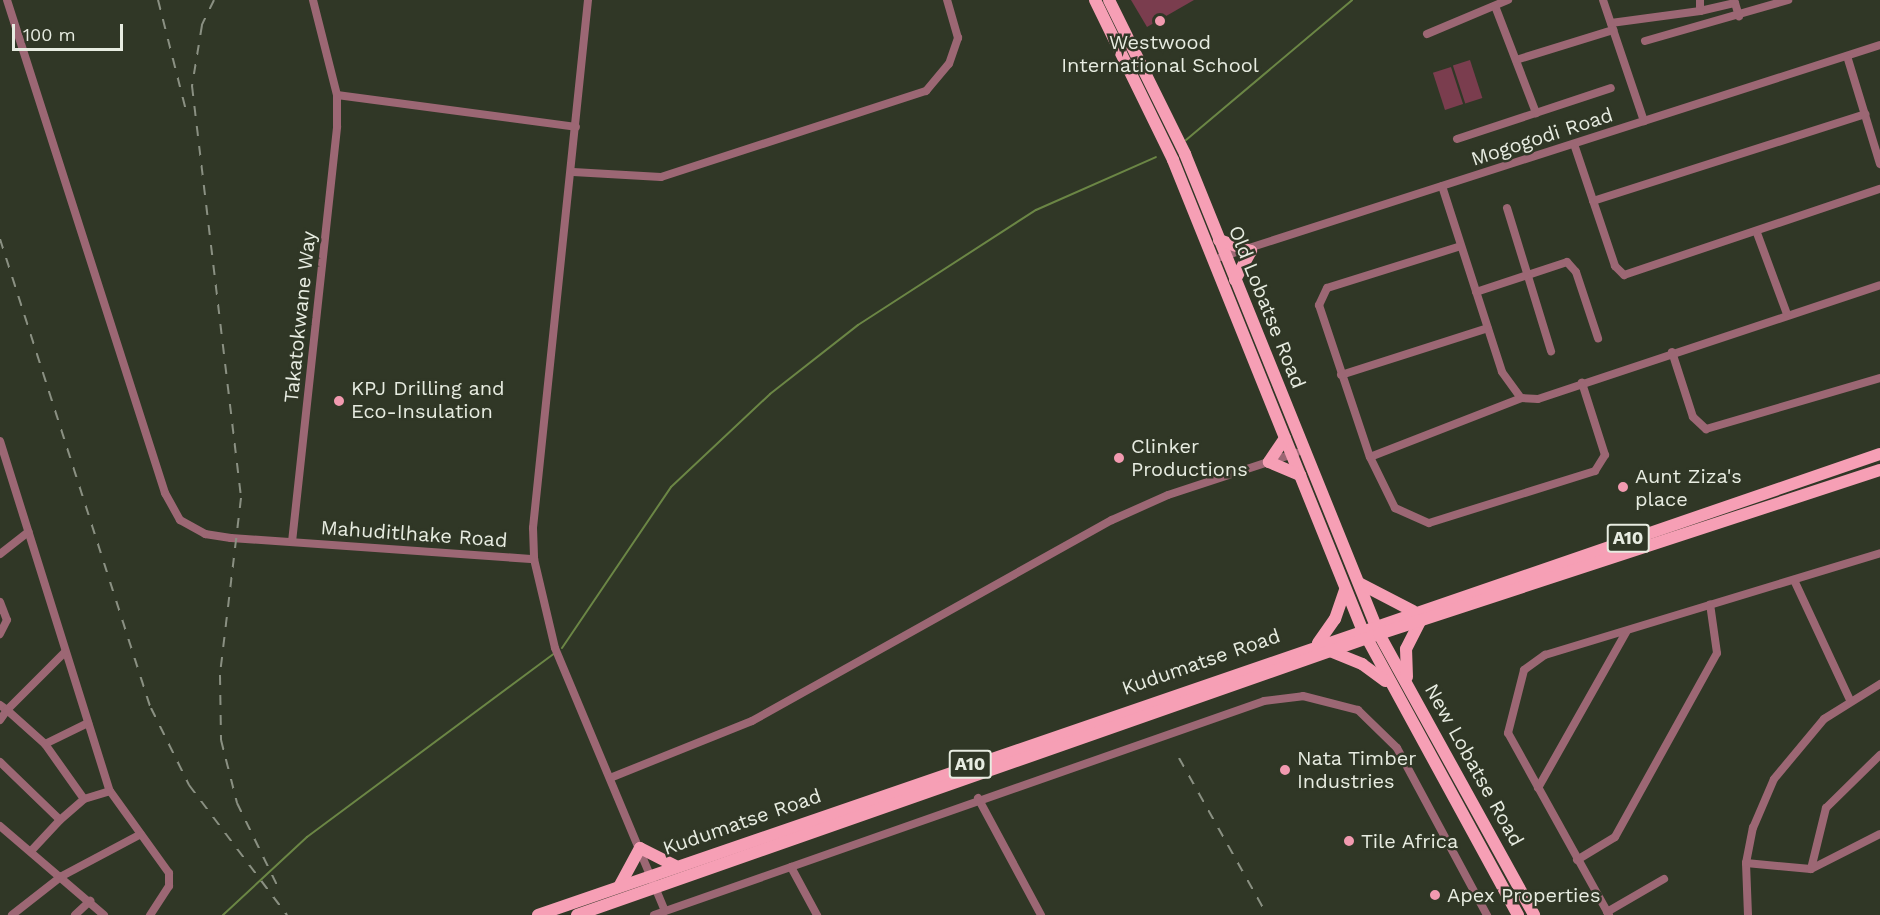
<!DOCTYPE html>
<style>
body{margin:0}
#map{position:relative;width:1880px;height:915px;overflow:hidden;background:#303726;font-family:"Work Sans",sans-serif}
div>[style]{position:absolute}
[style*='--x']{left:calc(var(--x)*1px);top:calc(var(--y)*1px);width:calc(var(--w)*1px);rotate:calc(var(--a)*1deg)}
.green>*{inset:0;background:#7a3d4e;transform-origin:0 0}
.stream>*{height:2px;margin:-1px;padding:0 1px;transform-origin:1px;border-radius:1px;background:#6b8645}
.street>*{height:8px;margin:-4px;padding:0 4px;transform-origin:4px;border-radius:4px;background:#9c6774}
.primary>*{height:12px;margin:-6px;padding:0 6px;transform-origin:6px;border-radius:6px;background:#f69fb5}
.rail>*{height:2px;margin-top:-1px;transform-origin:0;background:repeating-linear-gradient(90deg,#8a9082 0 10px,transparent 0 20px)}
.dots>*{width:16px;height:16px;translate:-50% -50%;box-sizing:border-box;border:3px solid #303726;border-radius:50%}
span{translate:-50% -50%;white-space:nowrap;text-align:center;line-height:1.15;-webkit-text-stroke:5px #303726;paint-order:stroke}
.shield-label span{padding:2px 4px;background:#303726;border:2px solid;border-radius:4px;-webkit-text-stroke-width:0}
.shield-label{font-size:18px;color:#e7ece1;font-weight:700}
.poi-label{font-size:20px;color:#e7ece1}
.left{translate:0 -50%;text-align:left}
.street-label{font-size:20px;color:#e7ece1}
.scale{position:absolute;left:12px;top:24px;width:111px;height:27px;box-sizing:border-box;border:3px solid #e7ece1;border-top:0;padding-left:8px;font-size:18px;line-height:21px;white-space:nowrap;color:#e7ece1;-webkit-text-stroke:4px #303726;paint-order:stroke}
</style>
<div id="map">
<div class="green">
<div style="clip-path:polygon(1131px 0,1194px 0,1147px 27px)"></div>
<div style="left:1470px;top:60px;width:40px;height:18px;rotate:72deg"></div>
<div style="left:1451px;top:67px;width:39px;height:19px;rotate:72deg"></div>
</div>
<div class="stream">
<div style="--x:1186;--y:140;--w:217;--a:-40.1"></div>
<div style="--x:562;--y:648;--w:194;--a:-55.9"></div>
<div style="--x:671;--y:487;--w:136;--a:-43.2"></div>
<div style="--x:770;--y:394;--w:112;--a:-38.1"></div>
<div style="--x:858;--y:325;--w:212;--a:-32.9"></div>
<div style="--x:1036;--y:210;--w:131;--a:-23.8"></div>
<div style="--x:223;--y:915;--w:115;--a:-42.9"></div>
<div style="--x:307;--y:837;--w:307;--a:-36.6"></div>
</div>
<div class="street">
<div style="--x:7;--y:0;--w:518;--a:72.23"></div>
<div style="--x:165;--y:493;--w:31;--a:61"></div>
<div style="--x:180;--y:520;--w:29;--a:29"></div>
<div style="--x:205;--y:534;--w:26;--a:9"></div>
<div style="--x:231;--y:538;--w:304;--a:4"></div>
<div style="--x:588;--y:0;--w:531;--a:95.95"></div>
<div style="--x:533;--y:528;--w:31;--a:88"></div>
<div style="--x:534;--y:559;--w:91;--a:76.7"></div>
<div style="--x:555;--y:648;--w:285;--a:67.3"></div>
<div style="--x:1603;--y:0;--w:128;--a:71.3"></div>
<div style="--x:1700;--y:0;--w:11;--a:90"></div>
<div style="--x:1700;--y:11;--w:36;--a:-13"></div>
<div style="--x:1735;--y:3;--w:14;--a:73"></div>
<div style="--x:1495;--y:6;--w:115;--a:69"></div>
<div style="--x:1611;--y:23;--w:90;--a:-7.7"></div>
<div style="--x:1427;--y:34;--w:88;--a:-22.8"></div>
<div style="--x:1645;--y:41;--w:149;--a:-16"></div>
<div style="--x:1847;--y:56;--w:113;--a:73"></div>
<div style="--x:1516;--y:60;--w:102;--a:-17.2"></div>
<div style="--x:337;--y:95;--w:241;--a:7.6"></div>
<div style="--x:1457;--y:139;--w:162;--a:-18.3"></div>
<div style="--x:1574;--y:144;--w:129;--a:71.4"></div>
<div style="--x:1615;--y:266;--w:13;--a:45"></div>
<div style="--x:1624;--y:275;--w:270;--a:-18.6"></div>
<div style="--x:573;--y:172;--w:88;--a:3.3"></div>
<div style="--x:661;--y:177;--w:279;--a:-18"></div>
<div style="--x:926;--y:91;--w:35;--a:-50"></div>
<div style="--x:949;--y:64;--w:28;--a:-71"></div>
<div style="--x:958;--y:38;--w:40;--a:-106"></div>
<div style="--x:1442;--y:186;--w:195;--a:72.1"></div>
<div style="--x:1502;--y:372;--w:32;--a:54"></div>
<div style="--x:1521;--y:398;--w:17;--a:3"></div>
<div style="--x:1538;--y:399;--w:360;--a:-18.4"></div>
<div style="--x:1593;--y:201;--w:286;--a:-17.7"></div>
<div style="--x:1507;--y:208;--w:150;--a:72.9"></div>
<div style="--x:1757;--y:233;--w:86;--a:69.7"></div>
<div style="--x:1461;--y:246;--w:140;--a:162.6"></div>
<div style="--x:1327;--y:288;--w:19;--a:115"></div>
<div style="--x:1319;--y:305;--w:160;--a:71.5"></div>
<div style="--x:1370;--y:457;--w:57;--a:63.9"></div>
<div style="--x:1395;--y:508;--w:37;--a:24"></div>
<div style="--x:1429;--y:523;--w:174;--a:-17.4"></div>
<div style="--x:1595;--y:471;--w:19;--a:-58"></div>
<div style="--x:1605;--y:455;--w:76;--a:-107.7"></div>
<div style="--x:1221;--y:257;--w:692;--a:-17.83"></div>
<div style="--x:1476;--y:292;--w:96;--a:-18.2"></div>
<div style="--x:1567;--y:262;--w:13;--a:48"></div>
<div style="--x:1576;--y:272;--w:70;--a:71.6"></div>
<div style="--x:1672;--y:352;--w:68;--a:72.1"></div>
<div style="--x:1693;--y:417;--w:18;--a:43"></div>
<div style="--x:1706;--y:429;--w:181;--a:-16.3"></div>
<div style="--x:1341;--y:375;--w:154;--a:-17.7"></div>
<div style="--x:0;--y:441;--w:367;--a:72.6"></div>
<div style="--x:110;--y:791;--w:101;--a:54.3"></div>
<div style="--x:169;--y:873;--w:13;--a:90"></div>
<div style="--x:169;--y:886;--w:35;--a:123"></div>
<div style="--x:1370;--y:457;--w:162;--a:-21.3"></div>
<div style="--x:292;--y:542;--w:418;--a:-83.8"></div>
<div style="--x:337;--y:126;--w:31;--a:-90"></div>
<div style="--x:337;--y:95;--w:98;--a:-104.2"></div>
<div style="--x:0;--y:554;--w:36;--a:-38"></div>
<div style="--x:1794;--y:580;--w:132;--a:65"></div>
<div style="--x:0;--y:602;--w:19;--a:69"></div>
<div style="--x:7;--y:620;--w:16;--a:117"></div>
<div style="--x:0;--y:705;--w:9;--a:36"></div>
<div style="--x:7;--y:710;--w:82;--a:-45"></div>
<div style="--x:0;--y:720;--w:12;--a:-55"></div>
<div style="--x:7;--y:710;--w:51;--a:41.8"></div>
<div style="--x:45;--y:744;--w:67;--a:54.7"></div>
<div style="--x:84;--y:799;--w:27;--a:-17"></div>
<div style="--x:45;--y:744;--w:48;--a:-26"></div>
<div style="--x:0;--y:762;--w:83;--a:44"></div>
<div style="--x:60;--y:820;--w:32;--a:-41"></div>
<div style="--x:610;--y:778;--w:153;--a:-21.9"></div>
<div style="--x:752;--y:721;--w:412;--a:-29.2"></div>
<div style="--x:1112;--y:520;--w:61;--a:-24.1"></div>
<div style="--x:1168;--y:495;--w:135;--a:-18.2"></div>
<div style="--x:1538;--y:788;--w:180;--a:-60.5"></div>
<div style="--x:978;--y:798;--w:133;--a:61.7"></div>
<div style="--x:0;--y:826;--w:137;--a:40.6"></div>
<div style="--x:32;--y:850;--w:41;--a:-47"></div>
<div style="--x:1577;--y:860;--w:44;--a:-31.2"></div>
<div style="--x:1615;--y:837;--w:210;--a:-61"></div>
<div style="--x:1717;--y:653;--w:49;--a:-98.1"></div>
<div style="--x:1746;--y:863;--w:65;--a:5.3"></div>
<div style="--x:1811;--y:869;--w:77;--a:-26.9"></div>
<div style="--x:791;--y:867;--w:55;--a:61.6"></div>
<div style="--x:1811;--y:869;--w:63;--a:-76.2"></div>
<div style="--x:1826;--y:808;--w:76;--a:-44.5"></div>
<div style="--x:1607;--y:912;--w:66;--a:-30.1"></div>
<div style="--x:12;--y:915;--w:63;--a:-38"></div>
<div style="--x:62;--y:876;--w:89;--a:-28"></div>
<div style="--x:75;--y:915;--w:21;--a:-43"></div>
<div style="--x:654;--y:915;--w:646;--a:-19.33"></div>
<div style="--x:1264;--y:701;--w:39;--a:-7"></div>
<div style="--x:1303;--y:696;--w:57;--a:14.3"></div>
<div style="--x:1358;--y:710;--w:54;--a:44.3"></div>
<div style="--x:1397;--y:748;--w:190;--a:61.7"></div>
<div style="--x:1609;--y:915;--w:208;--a:-119"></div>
<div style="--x:1508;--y:733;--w:65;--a:-75.7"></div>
<div style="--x:1524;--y:670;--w:26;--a:-36"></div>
<div style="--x:1545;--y:655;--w:350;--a:-16.9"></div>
<div style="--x:1748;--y:915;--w:52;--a:-92.2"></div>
<div style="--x:1746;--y:863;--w:36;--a:-79"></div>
<div style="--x:1753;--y:828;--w:53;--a:-66.8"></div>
<div style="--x:1774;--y:779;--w:78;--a:-50.2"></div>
<div style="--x:1824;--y:719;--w:66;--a:-32"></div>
</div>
<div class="primary">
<div style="--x:1095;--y:0;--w:178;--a:64"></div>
<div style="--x:1173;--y:160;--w:506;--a:68.05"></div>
<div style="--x:1362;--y:629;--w:326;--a:61.4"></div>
<div style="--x:1109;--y:0;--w:172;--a:63.7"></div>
<div style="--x:1185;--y:154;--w:518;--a:67.99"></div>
<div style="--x:1379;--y:634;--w:321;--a:61.1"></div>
<div style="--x:1219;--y:240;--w:34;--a:19"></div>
<div style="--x:1251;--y:251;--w:33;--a:119"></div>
<div style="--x:1285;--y:438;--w:29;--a:124"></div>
<div style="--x:1269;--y:462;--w:34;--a:23"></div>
<div style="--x:1359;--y:583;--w:61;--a:27.4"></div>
<div style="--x:1318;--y:643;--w:29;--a:-55"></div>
<div style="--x:1335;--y:619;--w:31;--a:-71"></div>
<div style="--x:1330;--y:651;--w:35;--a:22"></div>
<div style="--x:1362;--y:664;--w:29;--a:36"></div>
<div style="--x:1407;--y:677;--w:28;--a:-92"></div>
<div style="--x:1406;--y:649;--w:30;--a:-63"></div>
<div style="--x:620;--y:885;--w:42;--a:-61.6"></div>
<div style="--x:640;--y:848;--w:39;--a:27"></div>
<div style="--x:538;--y:915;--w:1419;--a:-18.96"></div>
<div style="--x:577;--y:915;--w:850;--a:-19.31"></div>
<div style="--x:1379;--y:634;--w:527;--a:-18.13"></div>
</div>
<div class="rail">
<div style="--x:158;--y:0;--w:119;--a:75.8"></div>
<div style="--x:214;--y:0;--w:28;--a:116"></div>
<div style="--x:202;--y:25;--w:62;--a:99.3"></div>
<div style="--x:192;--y:86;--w:415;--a:83.2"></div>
<div style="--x:241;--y:498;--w:178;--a:96.8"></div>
<div style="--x:220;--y:675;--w:65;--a:89.1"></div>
<div style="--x:221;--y:740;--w:65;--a:75.7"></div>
<div style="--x:237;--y:803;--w:93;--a:64"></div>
<div style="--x:0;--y:239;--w:493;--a:72.2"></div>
<div style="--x:151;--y:708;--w:86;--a:63.7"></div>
<div style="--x:189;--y:785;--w:163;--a:53"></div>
<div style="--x:1179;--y:758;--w:180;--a:60.7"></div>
</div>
<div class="dots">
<div style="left:1160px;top:21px;background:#f29ab0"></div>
<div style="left:339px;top:401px;background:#f29ab0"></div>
<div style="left:1119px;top:458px;background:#f29ab0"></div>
<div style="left:1623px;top:487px;background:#f29ab0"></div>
<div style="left:1285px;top:770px;background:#f29ab0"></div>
<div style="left:1349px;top:841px;background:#f29ab0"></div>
<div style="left:1435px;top:895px;background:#f29ab0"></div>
</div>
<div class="shield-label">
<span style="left:1628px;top:538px">A10</span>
<span style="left:970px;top:764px">A10</span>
</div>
<div class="poi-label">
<span style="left:1160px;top:54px">Westwood<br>International School</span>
<span class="left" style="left:351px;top:400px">KPJ Drilling and<br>Eco-Insulation</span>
<span class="left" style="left:1131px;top:458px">Clinker<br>Productions</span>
<span class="left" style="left:1635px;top:488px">Aunt Ziza's<br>place</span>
<span class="left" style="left:1297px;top:770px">Nata Timber<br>Industries</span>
<span class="left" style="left:1361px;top:841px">Tile Africa</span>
<span class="left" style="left:1447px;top:895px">Apex Properties</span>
</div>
<div class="street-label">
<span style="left:1542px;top:137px;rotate:-18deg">Mogogodi Road</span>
<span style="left:1267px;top:307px;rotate:68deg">Old Lobatse Road</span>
<span style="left:300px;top:317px;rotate:-84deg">Takatokwane Way</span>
<span style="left:414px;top:534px;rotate:4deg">Mahuditlhake Road</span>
<span style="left:1201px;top:662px;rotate:-19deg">Kudumatse Road</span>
<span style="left:1474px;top:765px;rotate:61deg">New Lobatse Road</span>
<span style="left:742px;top:822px;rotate:-19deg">Kudumatse Road</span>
</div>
<div class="scale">100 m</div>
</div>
